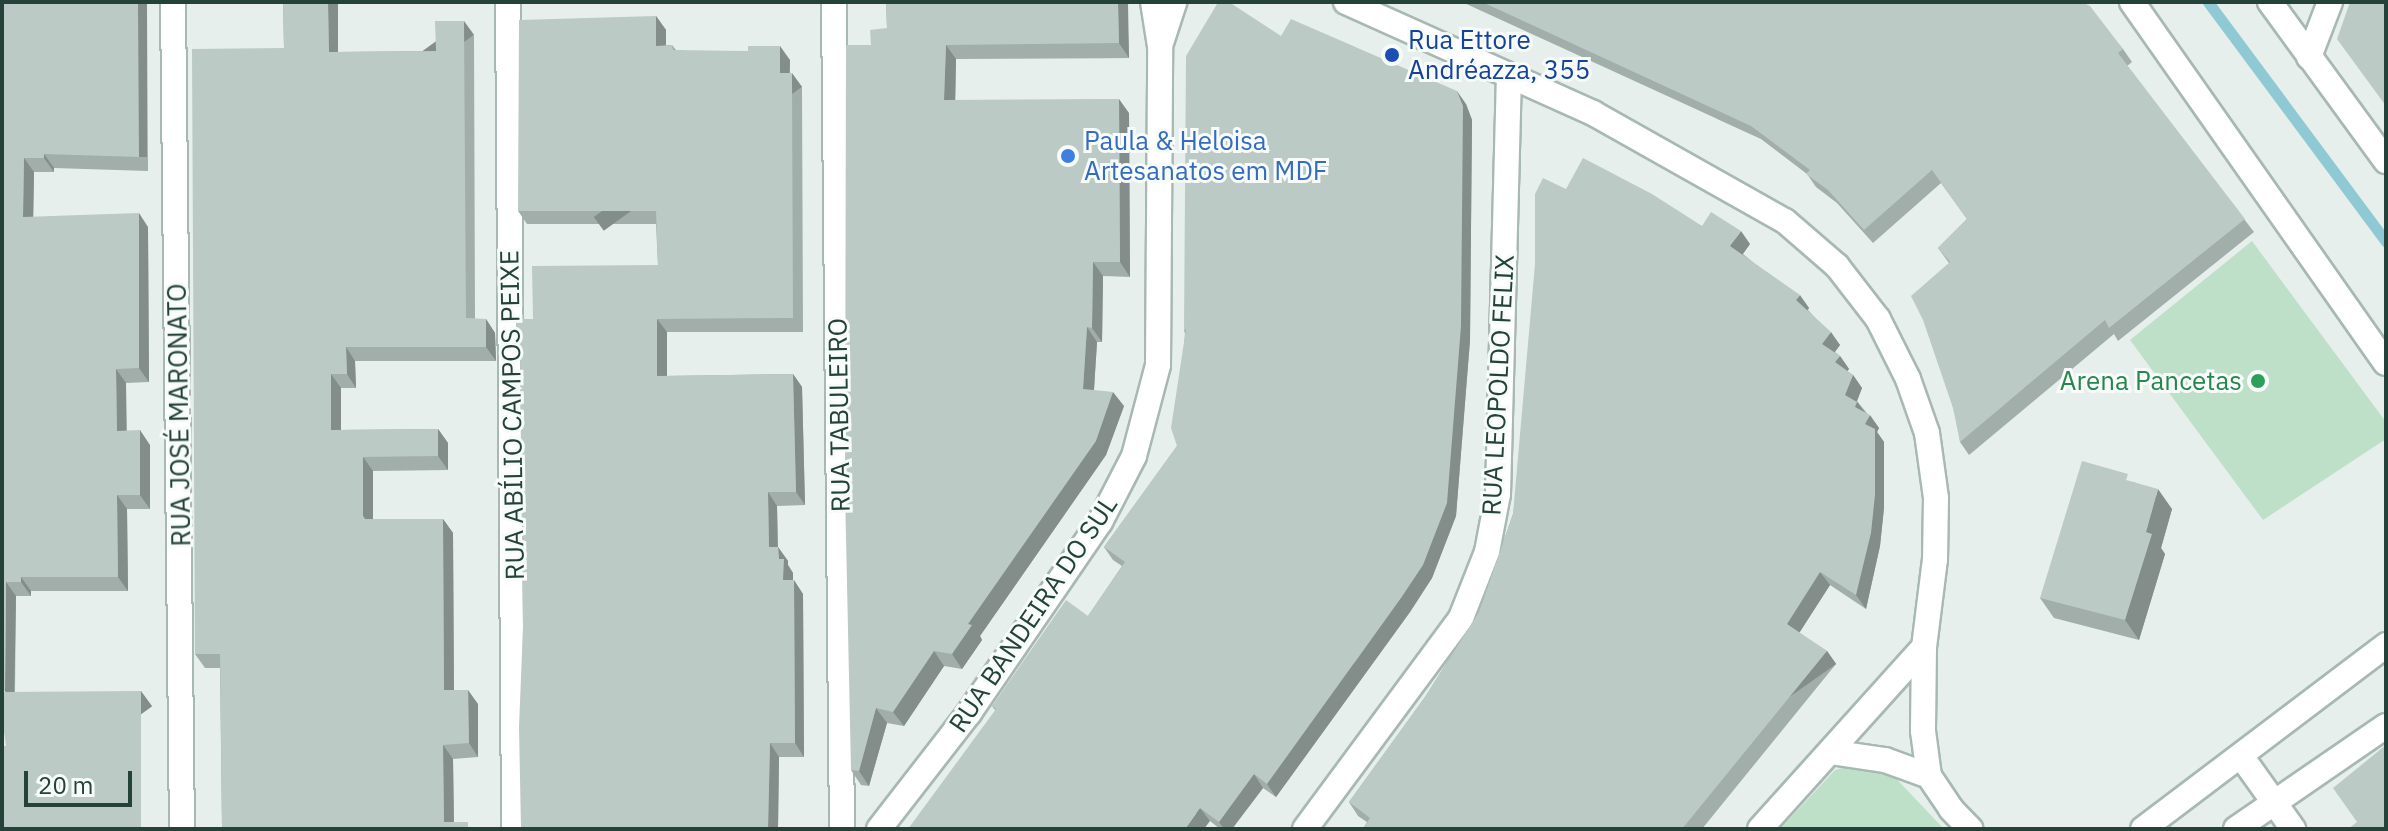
<!DOCTYPE html>
<meta charset="utf-8">
<style>
body{margin:0}
#map{position:relative;width:2388px;height:831px;overflow:hidden;background:#e6efeb;font-family:"IBM Plex Sans",sans-serif}
div>[style]{position:absolute}
[style*='--x']{left:calc(var(--x)*1px);top:calc(var(--y)*1px);width:calc(var(--w)*1px);rotate:calc(var(--a)*1deg)}
.green>*{inset:0;background:#bfe0c8}
.stream>*{height:11px;margin:-5.5px;padding:0 5.5px;transform-origin:5.5px;border-radius:5.5px;background:#8ec9d4}
.roads{filter:drop-shadow(2px 0 #a8b8b2) drop-shadow(-2px 0 #a8b8b2) drop-shadow(0 2px #a8b8b2) drop-shadow(0 -2px #a8b8b2)}
.minor>*{height:24px;margin:-12px;padding:0 12px;transform-origin:12px;border-radius:12px;background:#fff}
.wall>*{inset:0;background:#a1aea9}
.shaded-wall>*{inset:0;background:#838d89;transform-origin:0 0}
.building>*{inset:0;background:#bbcac4}
.dots>*{width:22px;height:22px;translate:-50% -50%;box-sizing:border-box;border:4px solid #f7fbf9;border-radius:50%}
span{translate:-50% -50%;white-space:nowrap;text-align:center;line-height:1.15;-webkit-text-stroke:6px #f7fbf9;paint-order:stroke}
.transit-label{font-size:26px;color:#164399}
.left{translate:0 -50%;text-align:left}
.shop-label{font-size:26px;color:#366cbe}
.leisure-label{font-size:26px;color:#27864d}
.right{translate:-100% -50%;text-align:right}
.street-label{font-size:26px;color:#24423a}
.frame{position:absolute;inset:0;border:4px solid #24423a;pointer-events:none}
.scale{position:absolute;left:24px;top:771px;width:108px;height:36px;box-sizing:border-box;border:4px solid #24423a;border-top:0;padding-left:10px;font-size:24px;line-height:28px;white-space:nowrap;color:#24423a;-webkit-text-stroke:6px #f7fbf9;paint-order:stroke}
</style>
<div id="map">
<div class="green">
<div style="clip-path:polygon(2252px 241px,2386px 422px,2386px 439px,2263px 520px,2130px 340px)"></div>
<div style="clip-path:polygon(1866px 761px,1888px 770px,1944px 829px,1780px 829px,1835px 770px)"></div>
</div>
<div class="stream">
<div style="--x:2208;--y:2;--w:299;--a:53.4"></div>
</div>
<div class="roads">
<div class="minor">
<div style="--x:173;--y:2;--w:827;--a:89.38"></div>
<div style="--x:508;--y:2;--w:827;--a:89.58"></div>
<div style="--x:834;--y:2;--w:827;--a:89.45"></div>
<div style="--x:1346;--y:2;--w:271;--a:24.2"></div>
<div style="--x:1593;--y:113;--w:220;--a:29.4"></div>
<div style="--x:1785;--y:221;--w:69;--a:40.9"></div>
<div style="--x:1837;--y:266;--w:67;--a:52.3"></div>
<div style="--x:1878;--y:319;--w:67;--a:63.4"></div>
<div style="--x:1908;--y:379;--w:57;--a:70.6"></div>
<div style="--x:1927;--y:433;--w:66;--a:82.1"></div>
<div style="--x:1936;--y:498;--w:61;--a:90.9"></div>
<div style="--x:1935;--y:559;--w:89;--a:97.1"></div>
<div style="--x:1924;--y:647;--w:84;--a:90.7"></div>
<div style="--x:1923;--y:731;--w:45;--a:82.4"></div>
<div style="--x:1929;--y:776;--w:40;--a:56"></div>
<div style="--x:1951;--y:809;--w:28;--a:46"></div>
<div style="--x:2132;--y:2;--w:441;--a:54.9"></div>
<div style="--x:2270;--y:2;--w:197;--a:53.9"></div>
<div style="--x:1162;--y:40;--w:40;--a:-72"></div>
<div style="--x:2309;--y:57;--w:59;--a:-69.1"></div>
<div style="--x:1830;--y:752;--w:56;--a:8.3"></div>
<div style="--x:1885;--y:760;--w:47;--a:20"></div>
<div style="--x:2241;--y:756;--w:90;--a:54.5"></div>
<div style="--x:879;--y:829;--w:147;--a:-52.2"></div>
<div style="--x:969;--y:713;--w:232;--a:-55.6"></div>
<div style="--x:1100;--y:522;--w:74;--a:-62.7"></div>
<div style="--x:1134;--y:456;--w:94;--a:-75.2"></div>
<div style="--x:1158;--y:365;--w:319;--a:-89.6"></div>
<div style="--x:1160;--y:46;--w:45;--a:-99"></div>
<div style="--x:1305;--y:829;--w:262;--a:-53.5"></div>
<div style="--x:1461;--y:618;--w:71;--a:-68.5"></div>
<div style="--x:1487;--y:552;--w:59;--a:-79.3"></div>
<div style="--x:1498;--y:494;--w:417;--a:-88.5"></div>
<div style="--x:1760;--y:829;--w:245;--a:-48"></div>
<div style="--x:2143;--y:829;--w:305;--a:-37.1"></div>
<div style="--x:2236;--y:829;--w:182;--a:-34.5"></div>
</div>
</div>
<div class="wall">
<div style="clip-path:polygon(2px 2px,147px 2px,148px 171px,54px 168px,54px 172px,34px 172px,33px 217px,148px 227px,149px 382px,126px 383px,126px 431px,150px 445px,150px 509px,127px 509px,128px 591px,31px 591px,31px 596px,16px 596px,15px 692px,152px 706px,6px 746px)"></div>
<div style="clip-path:polygon(283px 2px,338px 2px,338px 52px,436px 51px,474px 35px,475px 319px,486px 319px,495px 333px,496px 361px,355px 361px,356px 388px,341px 388px,341px 430px,438px 429px,448px 443px,448px 470px,373px 471px,373px 519px,443px 519px,453px 533px,454px 690px,478px 704px,478px 757px,453px 759px,454px 822px,222px 827px,220px 668px,205px 668px,195px 654px,284px 48px)"></div>
<div style="clip-path:polygon(672px 2px,746px 2px,673px 3px)"></div>
<div style="clip-path:polygon(886px 2px,1127px 2px,1129px 58px,956px 59px,955px 100px,1129px 113px,1130px 277px,1103px 276px,1102px 342px,1097px 342px,1094px 390px,1124px 406px,1106px 455px,980px 636px,982px 640px,962px 669px,944px 666px,904px 726px,887px 723px,869px 786px,861px 785px,851px 770px,871px 45px,887px 28px)"></div>
<div style="clip-path:polygon(1462px 2px,2082px 2px,2123px 49px,2132px 62px,2127px 66px,2254px 232px,2118px 341px,2114px 334px,1969px 455px,1960px 442px,1949px 263px,1938px 248px,1967px 219px,1941px 183px,1873px 243px,1837px 203px,1816px 187px,1807px 174px,1761px 139px)"></div>
<div style="clip-path:polygon(656px 16px,666px 30px,666px 45px,672px 45px,676px 50px,790px 60px,790px 73px,802px 87px,803px 332px,667px 332px,667px 376px,793px 374px,802px 387px,805px 505px,777px 506px,778px 547px,788px 561px,788px 565px,793px 573px,793px 580px,803px 594px,804px 757px,779px 757px,778px 829px,521px 829px,523px 627px,520px 354px,516px 348px,533px 319px,658px 265px,656px 224px,527px 224px,518px 211px)"></div>
<div style="clip-path:polygon(1281px 36px,1466px 104px,1472px 120px,1470px 340px,1456px 516px,1432px 578px,1410px 612px,1276px 797px,1263px 788px,1232px 829px,1220px 829px,1210px 821px,995px 710px,992px 706px,1088px 616px,1122px 566px,1113px 560px,1104px 547px,1177px 446px,1185px 333px,1184px 331px)"></div>
<div style="clip-path:polygon(1566px 189px,1702px 226px,1750px 244px,1743px 254px,1809px 308px,1808px 310px,1840px 345px,1835px 352px,1840px 356px,1849px 369px,1847px 371px,1853px 375px,1862px 388px,1857px 401px,1879px 428px,1877px 432px,1884px 442px,1884px 508px,1880px 546px,1866px 609px,1830px 585px,1799px 633px,1827px 651px,1836px 664px,1702px 829px,1363px 829px,1367px 822px,1358px 816px,1349px 802px,1425px 697px,1479px 612px,1513px 514px)"></div>
<div style="clip-path:polygon(2134px 482px,2172px 509px,2161px 548px,2165px 554px,2139px 640px,2054px 618px,2040px 598px)"></div>
</div>
<div class="shaded-wall">
<div style="left:138px;top:2px;width:9px;height:155px"></div>
<div style="clip-path:polygon(328px 2px,338px 2px,338px 66px,329px 52px)"></div>
<div style="clip-path:polygon(1118px 2px,1127px 2px,1128px 3px,1129px 58px,1119px 43px)"></div>
<div style="clip-path:polygon(656px 16px,666px 30px,666px 60px,656px 46px)"></div>
<div style="left:464px;top:21px;width:17px;height:297px;rotate:54deg"></div>
<div style="clip-path:polygon(946px 45px,956px 59px,955px 115px,944px 100px)"></div>
<div style="clip-path:polygon(780px 46px,790px 60px,789px 87px,780px 73px)"></div>
<div style="left:792px;top:73px;width:17px;height:245px;rotate:54deg"></div>
<div style="clip-path:polygon(1457px 91px,1466px 104px,1472px 120px,1470px 340px,1456px 516px,1432px 578px,1410px 612px,1276px 797px,1267px 784px)"></div>
<div style="clip-path:polygon(1119px 99px,1129px 113px,1130px 277px,1120px 262px)"></div>
<div style="clip-path:polygon(44px 154px,54px 168px,54px 172px,44px 158px)"></div>
<div style="clip-path:polygon(24px 158px,34px 172px,33px 232px,23px 217px)"></div>
<div style="clip-path:polygon(139px 213px,148px 227px,149px 382px,139px 368px)"></div>
<div style="clip-path:polygon(1741px 231px,1750px 244px,1739px 259px,1730px 246px)"></div>
<div style="clip-path:polygon(1093px 262px,1103px 276px,1102px 342px,1092px 328px)"></div>
<div style="clip-path:polygon(1800px 295px,1809px 308px,1805px 313px,1796px 300px)"></div>
<div style="clip-path:polygon(486px 319px,495px 333px,496px 361px,486px 347px)"></div>
<div style="clip-path:polygon(657px 319px,667px 332px,667px 390px,657px 376px)"></div>
<div style="clip-path:polygon(1087px 327px,1097px 342px,1093px 404px,1083px 389px)"></div>
<div style="clip-path:polygon(1831px 332px,1840px 345px,1831px 357px,1822px 344px)"></div>
<div style="clip-path:polygon(346px 347px,355px 361px,356px 388px,347px 374px)"></div>
<div style="clip-path:polygon(1840px 356px,1849px 369px,1844px 375px,1835px 362px)"></div>
<div style="clip-path:polygon(116px 369px,126px 383px,127px 445px,117px 431px)"></div>
<div style="clip-path:polygon(331px 374px,341px 388px,341px 444px,331px 430px)"></div>
<div style="clip-path:polygon(793px 374px,802px 387px,805px 505px,796px 492px)"></div>
<div style="clip-path:polygon(1853px 375px,1862px 388px,1855px 406px,1857px 402px,1867px 415px,1855px 407px,1845px 395px)"></div>
<div style="clip-path:polygon(1113px 392px,1124px 406px,1106px 455px,980px 636px,982px 640px,962px 669px,952px 654px,968px 624px)"></div>
<div style="clip-path:polygon(1870px 415px,1879px 428px,1877px 432px,1884px 442px,1884px 508px,1880px 546px,1866px 609px,1856px 595px,1865px 424px)"></div>
<div style="clip-path:polygon(438px 429px,448px 443px,448px 470px,438px 456px)"></div>
<div style="clip-path:polygon(140px 430px,150px 445px,150px 509px,140px 495px)"></div>
<div style="clip-path:polygon(363px 457px,373px 471px,373px 530px,363px 516px)"></div>
<div style="clip-path:polygon(2158px 489px,2172px 509px,2161px 548px,2165px 554px,2139px 640px,2125px 620px,2146px 532px)"></div>
<div style="clip-path:polygon(768px 492px,777px 506px,778px 561px,769px 547px)"></div>
<div style="clip-path:polygon(117px 495px,127px 509px,128px 591px,118px 577px)"></div>
<div style="clip-path:polygon(443px 519px,453px 533px,454px 704px,444px 690px)"></div>
<div style="clip-path:polygon(778px 547px,788px 561px,788px 565px,793px 573px,793px 593px,783px 580px,779px 559px)"></div>
<div style="clip-path:polygon(1820px 572px,1830px 585px,1796px 638px,1787px 624px)"></div>
<div style="clip-path:polygon(21px 577px,31px 591px,31px 596px,21px 582px)"></div>
<div style="clip-path:polygon(794px 580px,803px 594px,804px 757px,795px 743px)"></div>
<div style="clip-path:polygon(6px 582px,16px 596px,14px 705px,5px 691px)"></div>
<div style="clip-path:polygon(934px 651px,944px 666px,904px 726px,893px 712px)"></div>
<div style="left:1827px;top:651px;width:16px;height:230px;rotate:55deg"></div>
<div style="clip-path:polygon(468px 690px,478px 704px,478px 757px,469px 743px)"></div>
<div style="left:141px;top:691px;width:19px;height:138px;rotate:54deg"></div>
<div style="clip-path:polygon(876px 708px,887px 723px,869px 786px,859px 771px)"></div>
<div style="clip-path:polygon(770px 743px,779px 757px,778px 829px,768px 829px)"></div>
<div style="clip-path:polygon(443px 745px,453px 759px,454px 829px,444px 822px)"></div>
<div style="clip-path:polygon(1254px 774px,1263px 788px,1232px 829px,1224px 829px,1219px 822px)"></div>
<div style="clip-path:polygon(1200px 808px,1210px 821px,1204px 829px,1185px 829px)"></div>
</div>
<div class="building">
<div style="clip-path:polygon(2px 2px,138px 2px,139px 157px,44px 154px,44px 158px,24px 158px,23px 217px,139px 213px,139px 368px,116px 369px,117px 431px,140px 430px,140px 495px,117px 495px,118px 577px,21px 577px,21px 582px,6px 582px,5px 691px,2px 691px)"></div>
<div style="clip-path:polygon(283px 2px,328px 2px,329px 52px,436px 51px,435px 21px,464px 21px,466px 318px,486px 319px,486px 347px,346px 347px,347px 374px,331px 374px,331px 430px,438px 429px,438px 456px,363px 457px,363px 516px,365px 519px,443px 519px,444px 690px,468px 690px,469px 743px,443px 745px,444px 822px,468px 822px,468px 829px,198px 829px,198px 828px,222px 827px,220px 654px,195px 654px,192px 49px,284px 48px)"></div>
<div style="clip-path:polygon(886px 2px,1118px 2px,1119px 43px,946px 45px,944px 100px,1119px 99px,1120px 262px,1093px 262px,1092px 328px,1087px 327px,1083px 389px,1113px 392px,1096px 441px,968px 624px,972px 625px,952px 654px,934px 651px,893px 712px,876px 708px,859px 771px,851px 770px,845px 490px,846px 45px,871px 45px,870px 30px,887px 28px)"></div>
<div style="clip-path:polygon(1220px 2px,1229px 2px,1281px 36px,1291px 19px,1457px 91px,1463px 106px,1461px 326px,1447px 503px,1423px 565px,1401px 598px,1267px 784px,1254px 774px,1219px 822px,1200px 808px,1185px 829px,908px 829px,996px 709px,992px 706px,1066px 600px,1088px 616px,1125px 562px,1104px 547px,1177px 446px,1171px 428px,1186px 329px,1184px 331px,1186px 56px,1217px 4px)"></div>
<div style="clip-path:polygon(1482px 2px,2082px 2px,2090px 6px,2123px 49px,2118px 53px,2245px 219px,2109px 328px,2105px 320px,1960px 442px,1953px 408px,1923px 320px,1911px 296px,1950px 262px,1938px 248px,1967px 219px,1932px 170px,1864px 230px,1828px 190px,1806px 174px,1810px 170px,1751px 126px)"></div>
<div style="clip-path:polygon(2350px 2px,2386px 2px,2386px 106px,2337px 39px)"></div>
<div style="clip-path:polygon(656px 16px,656px 46px,672px 45px,673px 50px,748px 51px,748px 46px,780px 46px,780px 73px,792px 73px,793px 318px,657px 319px,657px 376px,793px 374px,796px 492px,768px 492px,769px 547px,778px 547px,779px 559px,784px 559px,783px 580px,794px 580px,795px 743px,770px 743px,768px 829px,521px 829px,519px 727px,523px 627px,520px 348px,516px 348px,516px 319px,533px 319px,532px 266px,658px 265px,656px 211px,518px 211px,519px 20px)"></div>
<div style="clip-path:polygon(1583px 158px,1652px 194px,1702px 226px,1711px 212px,1741px 231px,1730px 246px,1800px 295px,1796px 300px,1831px 332px,1822px 344px,1840px 356px,1835px 362px,1853px 375px,1845px 395px,1857px 402px,1855px 407px,1870px 415px,1865px 424px,1875px 429px,1875px 495px,1871px 533px,1856px 595px,1820px 572px,1787px 624px,1827px 651px,1682px 829px,1363px 829px,1370px 818px,1349px 802px,1425px 697px,1479px 612px,1513px 514px,1535px 264px,1535px 194px,1543px 178px,1566px 189px)"></div>
<div style="clip-path:polygon(2082px 461px,2128px 474px,2126px 480px,2158px 489px,2146px 532px,2152px 534px,2125px 620px,2040px 598px)"></div>
<div style="clip-path:polygon(141px 691px,141px 829px,2px 829px,2px 746px,6px 746px,2px 717px,2px 692px)"></div>
<div style="clip-path:polygon(2386px 745px,2386px 829px,2348px 829px,2357px 822px,2333px 788px)"></div>
</div>
<div class="dots">
<div style="left:1392px;top:55px;background:#1a4fb4"></div>
<div style="left:1068px;top:156px;background:#3f7fe0"></div>
<div style="left:2258px;top:381px;background:#2e9e5b"></div>
</div>
<div class="transit-label">
<span class="left" style="left:1408px;top:55px">Rua Ettore<br>Andréazza, 355</span>
</div>
<div class="shop-label">
<span class="left" style="left:1084px;top:156px">Paula &amp; Heloisa<br>Artesanatos em MDF</span>
</div>
<div class="leisure-label">
<span class="right" style="left:2242px;top:381px">Arena Pancetas</span>
</div>
<div class="street-label">
<span style="left:1498px;top:385px;rotate:-87deg">RUA LEOPOLDO FELIX</span>
<span style="left:179px;top:415px;rotate:-91deg">RUA JOSÉ MARONATO</span>
<span style="left:512px;top:415px;rotate:-91deg">RUA ABÍLIO CAMPOS PEIXE</span>
<span style="left:839px;top:415px;rotate:-91deg">RUA TABULEIRO</span>
<span style="left:1033px;top:614px;rotate:-56deg">RUA BANDEIRA DO SUL</span>
</div>
<div class="frame"></div>
<div class="scale">20 m</div>
</div>
